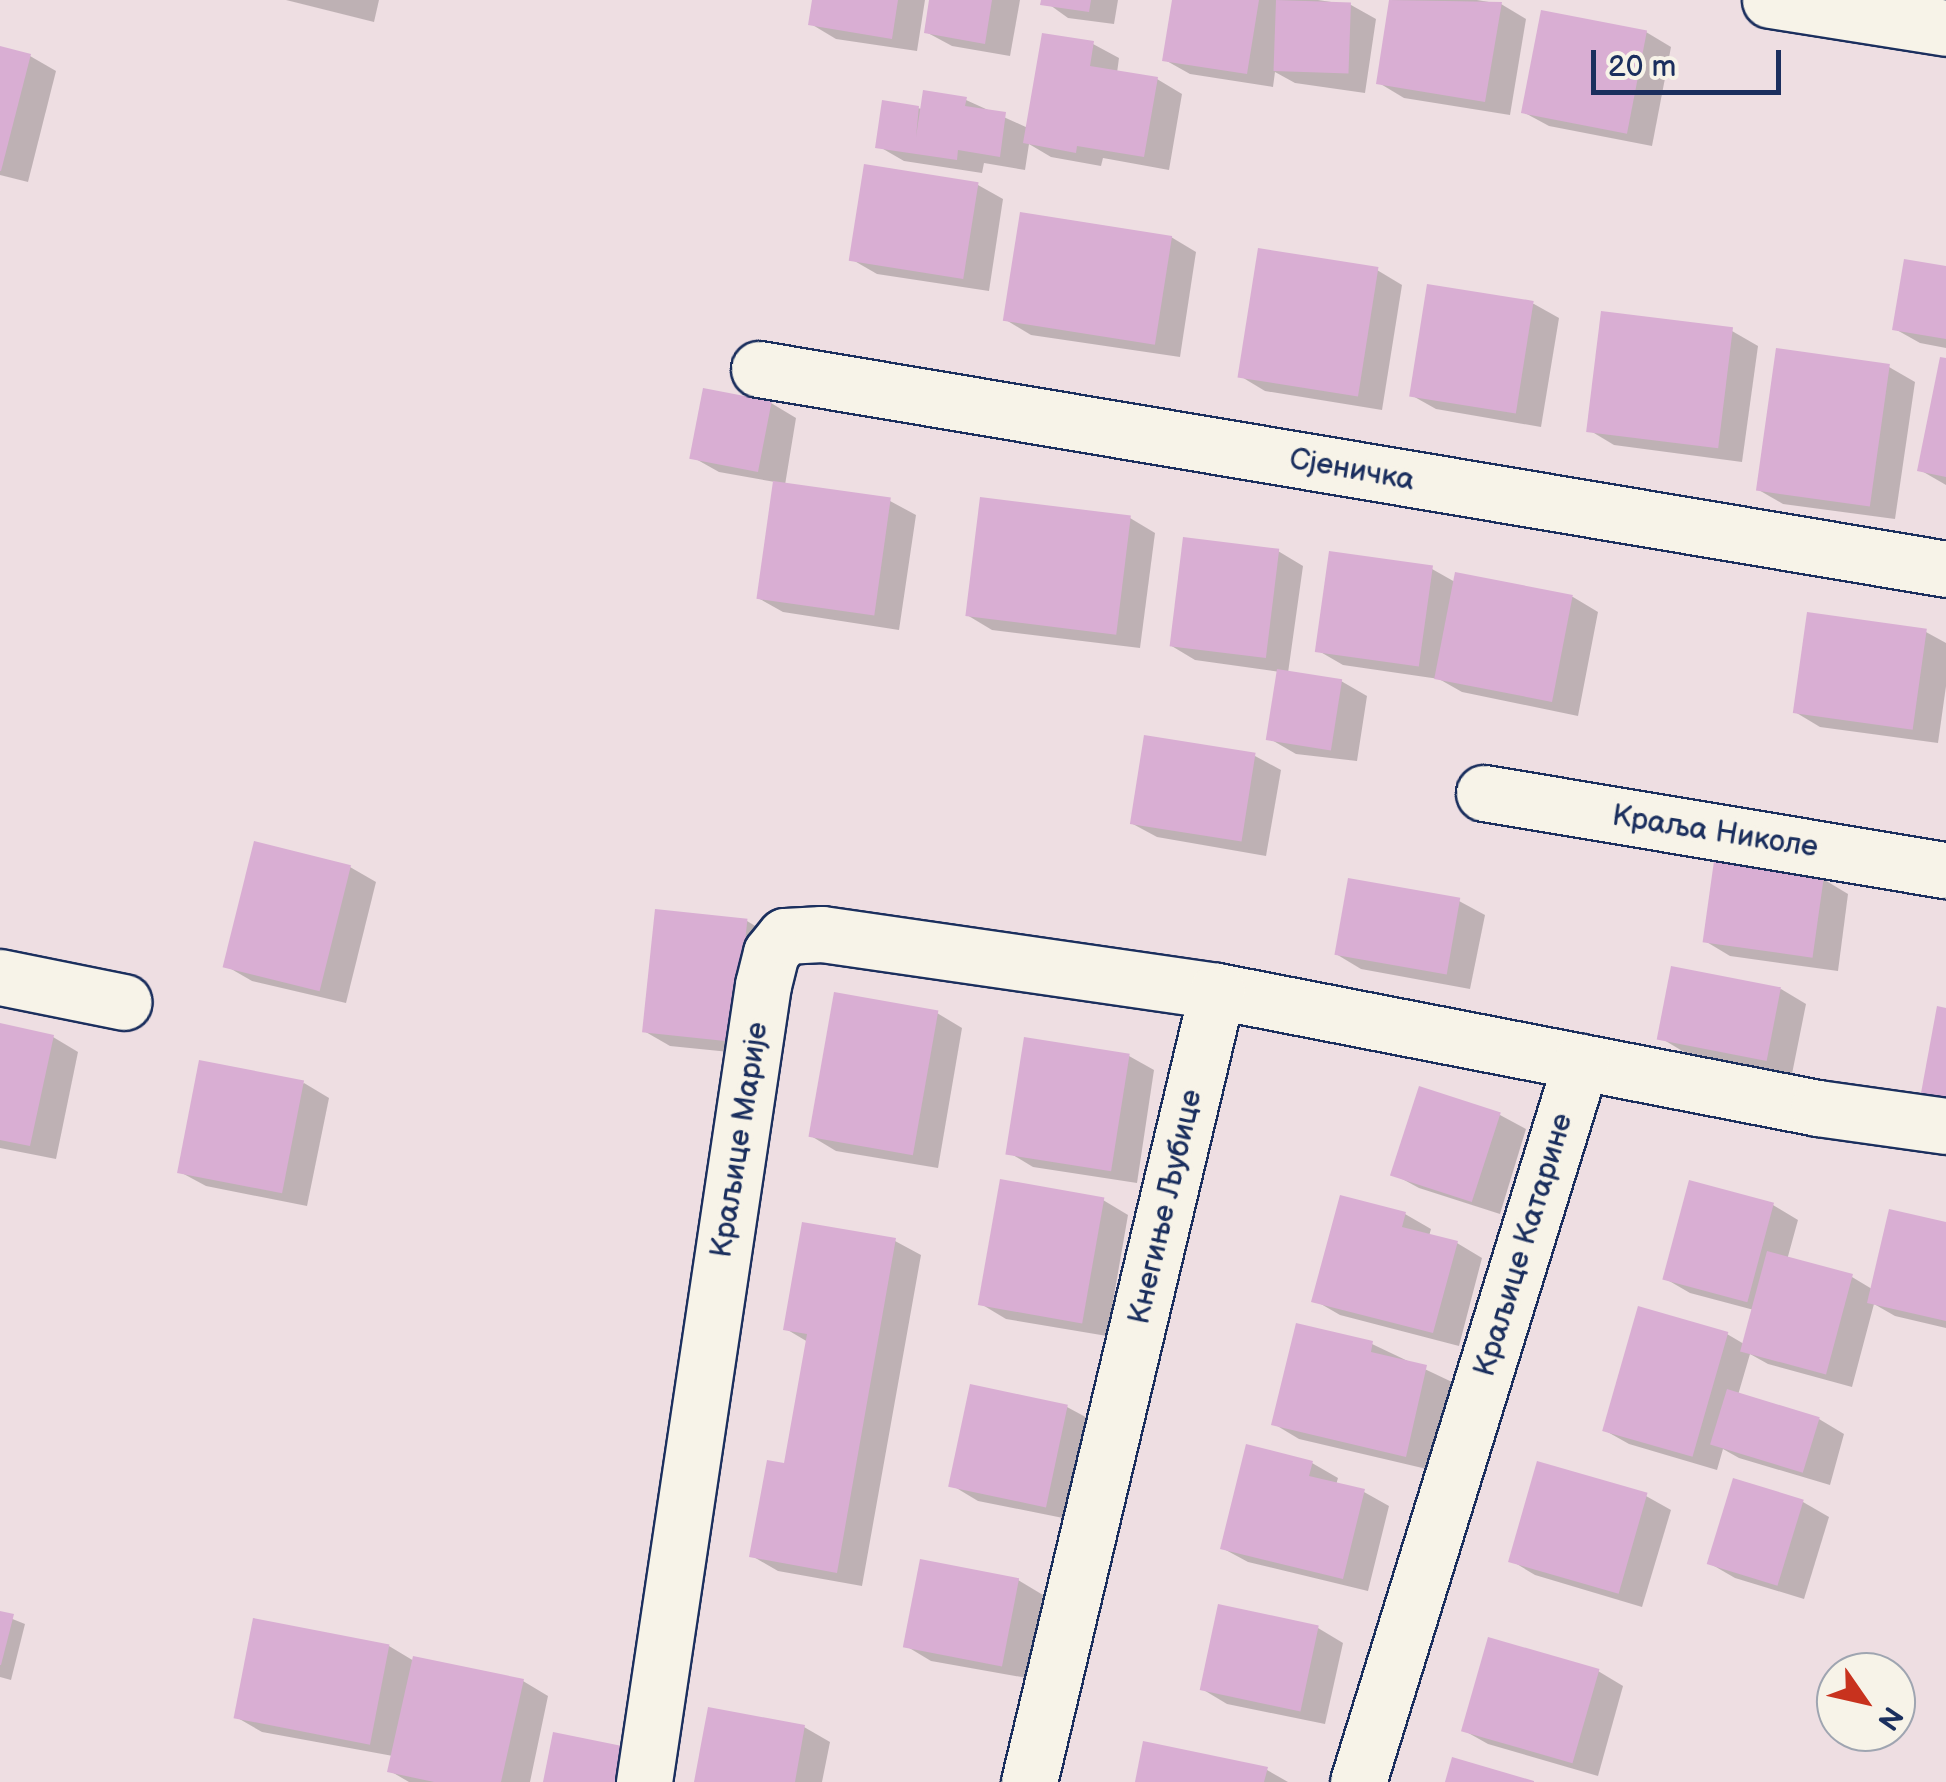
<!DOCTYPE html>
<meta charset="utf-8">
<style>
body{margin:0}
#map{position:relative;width:1946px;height:1782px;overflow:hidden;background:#eedee2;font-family:"Balsamiq Sans",sans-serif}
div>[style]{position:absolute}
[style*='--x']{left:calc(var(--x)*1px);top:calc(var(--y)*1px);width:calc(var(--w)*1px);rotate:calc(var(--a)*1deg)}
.shadow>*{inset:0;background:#0003}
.building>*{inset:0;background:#d9aed3;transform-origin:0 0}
.roads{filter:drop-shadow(2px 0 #1b2f5e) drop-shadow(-2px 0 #1b2f5e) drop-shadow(0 2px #1b2f5e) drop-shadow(0 -2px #1b2f5e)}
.minor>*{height:55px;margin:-27.5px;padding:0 27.5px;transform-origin:27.5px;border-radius:27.5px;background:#f7f3e8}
span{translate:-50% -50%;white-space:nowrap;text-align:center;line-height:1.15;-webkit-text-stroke:8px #f7f3e8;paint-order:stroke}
.street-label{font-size:30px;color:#1b2f5e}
.north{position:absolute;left:1816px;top:1652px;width:100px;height:100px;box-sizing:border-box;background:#f7f3e8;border:2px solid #9fa5b1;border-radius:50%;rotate:124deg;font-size:28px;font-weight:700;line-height:40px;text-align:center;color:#1b2f5e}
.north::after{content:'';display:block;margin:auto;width:35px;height:45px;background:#c8321e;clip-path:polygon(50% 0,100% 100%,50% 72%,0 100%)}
.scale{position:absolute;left:1591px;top:50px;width:190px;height:45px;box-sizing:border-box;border:5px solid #1b2f5e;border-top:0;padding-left:12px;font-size:30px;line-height:35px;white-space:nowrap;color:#1b2f5e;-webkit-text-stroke:8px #f7f3e8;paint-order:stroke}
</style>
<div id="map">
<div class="shadow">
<div style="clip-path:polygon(286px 0,379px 0,374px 22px)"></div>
<div style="clip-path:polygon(814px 0,925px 0,917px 51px,836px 39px,811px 24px)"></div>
<div style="clip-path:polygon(932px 0,1020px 0,1010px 56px,952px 46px,926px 32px)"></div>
<div style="clip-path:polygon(1043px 0,1118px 0,1114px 24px,1068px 18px)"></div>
<div style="clip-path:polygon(1174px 0,1318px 0,1351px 5px,1376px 19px,1365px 93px,1295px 83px,1275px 72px,1273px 87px,1190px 74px,1165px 60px)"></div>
<div style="clip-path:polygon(1392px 0,1477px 0,1501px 4px,1526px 19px,1510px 115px,1404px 98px,1379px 83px)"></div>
<div style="clip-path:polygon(1646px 32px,1671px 47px,1652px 146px,1549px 126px,1523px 112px)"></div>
<div style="clip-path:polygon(1093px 44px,1119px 58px,1117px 73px,1157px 79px,1182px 94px,1169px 170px,1103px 158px,1101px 166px,1051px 157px,1029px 144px,1025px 170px,984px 163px,982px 173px,904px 161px,878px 146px,884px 103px,923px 109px,966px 100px,1028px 128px)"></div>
<div style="clip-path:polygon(0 48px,30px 56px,56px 71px,28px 182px,0 175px)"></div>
<div style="clip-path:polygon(978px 185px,1003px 199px,989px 291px,877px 274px,851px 259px)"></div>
<div style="clip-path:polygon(1171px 237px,1196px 252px,1180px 357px,1031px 335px,1006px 320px)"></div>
<div style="clip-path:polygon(1946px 268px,1946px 348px,1920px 343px,1895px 329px)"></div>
<div style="clip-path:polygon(1377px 270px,1402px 285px,1382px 410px,1265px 391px,1240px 376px)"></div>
<div style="clip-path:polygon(1429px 287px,1534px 304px,1559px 318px,1541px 427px,1436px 409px,1411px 395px)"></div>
<div style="clip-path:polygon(1732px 331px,1758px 346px,1742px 462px,1614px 445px,1589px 430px)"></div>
<div style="clip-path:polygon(1946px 360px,1946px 485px,1920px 470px)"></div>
<div style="clip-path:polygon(1889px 367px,1915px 382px,1895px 519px,1783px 504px,1757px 489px)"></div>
<div style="clip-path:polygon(771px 403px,796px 418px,785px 485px,890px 501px,916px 515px,899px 630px,783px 612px,758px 598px,775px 482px,719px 472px,694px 458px)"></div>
<div style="clip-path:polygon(1130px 518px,1155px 533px,1140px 648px,992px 630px,967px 615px)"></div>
<div style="clip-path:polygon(1278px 551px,1303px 566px,1288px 673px,1341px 681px,1367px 696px,1357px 761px,1296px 754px,1270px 739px,1280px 672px,1195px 660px,1170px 645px)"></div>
<div style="clip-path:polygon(1432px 569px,1455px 582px,1457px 575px,1573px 597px,1598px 612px,1578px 716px,1462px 692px,1439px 679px,1343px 665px,1317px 650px)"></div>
<div style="clip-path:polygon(1926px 632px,1946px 643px,1946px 686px,1938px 743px,1820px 727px,1795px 712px)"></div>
<div style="clip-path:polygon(1255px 756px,1281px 770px,1266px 856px,1157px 837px,1131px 823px)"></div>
<div style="clip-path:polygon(350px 867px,376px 882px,346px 1003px,252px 981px,226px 966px)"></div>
<div style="clip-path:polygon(1823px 879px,1848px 894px,1838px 971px,1730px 956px,1705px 941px)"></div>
<div style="clip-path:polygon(1459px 901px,1485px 915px,1470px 989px,1361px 969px,1336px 954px)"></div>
<div style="clip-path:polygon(747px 921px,772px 936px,759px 1055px,670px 1046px,644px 1031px)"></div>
<div style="clip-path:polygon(1781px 989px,1806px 1004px,1792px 1074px,1684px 1052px,1659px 1037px)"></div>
<div style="clip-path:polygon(937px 1013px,962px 1028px,938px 1168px,836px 1151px,811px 1136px)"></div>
<div style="clip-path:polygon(0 1026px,53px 1037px,78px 1052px,56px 1159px,0 1148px)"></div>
<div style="clip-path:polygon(1129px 1056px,1154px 1070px,1137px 1183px,1033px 1167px,1008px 1152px)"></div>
<div style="clip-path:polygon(304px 1083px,329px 1098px,307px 1206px,206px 1186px,180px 1172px)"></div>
<div style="clip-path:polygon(1420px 1089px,1500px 1115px,1526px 1129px,1500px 1214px,1419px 1188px,1393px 1174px)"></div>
<div style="clip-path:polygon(1103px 1200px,1128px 1215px,1107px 1336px,1006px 1319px,981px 1304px)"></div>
<div style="clip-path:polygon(1773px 1205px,1798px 1220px,1787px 1260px,1852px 1277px,1872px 1289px,1946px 1224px,1946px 1328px,1895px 1316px,1874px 1304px,1852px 1387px,1768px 1364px,1750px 1354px,1738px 1395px,1819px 1419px,1844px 1434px,1830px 1485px,1739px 1458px,1723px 1449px,1717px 1470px,1629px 1444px,1604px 1430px,1727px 1334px,1744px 1344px,1754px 1310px,1690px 1293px,1664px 1278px)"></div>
<div style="clip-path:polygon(1405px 1214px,1431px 1229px,1429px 1236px,1457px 1243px,1482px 1258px,1459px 1346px,1340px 1315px,1314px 1300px)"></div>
<div style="clip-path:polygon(895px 1241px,921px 1255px,862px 1586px,778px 1571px,752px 1556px,786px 1466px,808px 1342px,786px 1329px)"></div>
<div style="clip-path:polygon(1372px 1344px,1452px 1382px,1431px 1470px,1299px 1439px,1274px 1424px)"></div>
<div style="clip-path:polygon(1067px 1407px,1093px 1421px,1073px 1520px,978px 1501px,953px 1486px)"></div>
<div style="clip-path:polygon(1312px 1463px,1338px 1478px,1336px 1485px,1364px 1492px,1389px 1506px,1368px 1591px,1248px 1562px,1222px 1548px)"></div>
<div style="clip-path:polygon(1734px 1481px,1803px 1502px,1829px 1517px,1804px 1599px,1735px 1578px,1709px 1563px)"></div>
<div style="clip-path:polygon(1646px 1496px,1671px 1510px,1642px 1607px,1535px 1575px,1510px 1560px)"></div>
<div style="clip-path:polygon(1018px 1580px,1043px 1595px,1027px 1678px,931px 1661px,906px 1646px)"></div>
<div style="clip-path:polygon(0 1614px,25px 1624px,11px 1680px,0 1677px)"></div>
<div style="clip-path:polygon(1318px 1628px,1343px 1643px,1325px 1724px,1227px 1704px,1202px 1689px)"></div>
<div style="clip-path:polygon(389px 1646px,414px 1661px,523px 1681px,548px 1696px,530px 1782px,409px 1782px,390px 1771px,393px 1756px,262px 1732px,236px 1717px)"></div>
<div style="clip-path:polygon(1598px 1671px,1623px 1686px,1598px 1776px,1488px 1744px,1463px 1730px)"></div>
<div style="clip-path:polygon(804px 1727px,830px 1742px,822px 1782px,697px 1782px)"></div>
<div style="clip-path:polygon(1267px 1770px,1288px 1782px,1137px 1782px)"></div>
</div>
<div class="building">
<div style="clip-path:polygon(812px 0,898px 0,892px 39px,808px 25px)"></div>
<div style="clip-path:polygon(929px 0,992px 0,985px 44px,924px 33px)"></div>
<div style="clip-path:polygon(1041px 0,1091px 0,1089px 12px,1040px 5px)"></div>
<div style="clip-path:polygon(1172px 0,1259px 0,1247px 74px,1162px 61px)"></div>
<div style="left:1276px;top:0;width:75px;height:71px;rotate:2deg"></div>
<div style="clip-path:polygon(1389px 0,1502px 2px,1485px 102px,1376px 84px)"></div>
<div style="left:1541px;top:10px;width:108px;height:105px;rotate:11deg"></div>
<div style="clip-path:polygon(1042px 33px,1094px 41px,1090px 66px,1158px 77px,1144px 157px,1077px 146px,1076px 153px,1023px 143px)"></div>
<div style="clip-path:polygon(0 46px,31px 54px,1px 171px,0 171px)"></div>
<div style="clip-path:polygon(923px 90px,967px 97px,965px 106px,1006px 112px,1000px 157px,958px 150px,957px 160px,875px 148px,882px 100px,919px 106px,916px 137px)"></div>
<div style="left:864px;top:164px;width:116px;height:98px;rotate:9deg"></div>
<div style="left:1020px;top:212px;width:154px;height:110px;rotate:9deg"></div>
<div style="left:1258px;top:248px;width:122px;height:131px;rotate:9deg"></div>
<div style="clip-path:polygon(1904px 259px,1946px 266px,1946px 339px,1892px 330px)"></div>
<div style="left:1427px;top:284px;width:108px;height:114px;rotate:9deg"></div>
<div style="left:1601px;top:311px;width:133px;height:122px;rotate:7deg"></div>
<div style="left:1776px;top:348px;width:115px;height:144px;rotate:8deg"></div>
<div style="clip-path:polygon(1940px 357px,1946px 358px,1946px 477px,1917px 471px)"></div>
<div style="left:703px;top:388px;width:70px;height:72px;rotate:11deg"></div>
<div style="left:773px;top:481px;width:119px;height:119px;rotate:8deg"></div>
<div style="left:980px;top:497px;width:152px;height:120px;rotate:7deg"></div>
<div style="left:1183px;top:537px;width:97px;height:110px;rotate:7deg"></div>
<div style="left:1329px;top:551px;width:105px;height:102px;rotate:8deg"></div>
<div style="left:1455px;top:572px;width:120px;height:109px;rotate:11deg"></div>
<div style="left:1807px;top:612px;width:121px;height:102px;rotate:8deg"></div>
<div style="left:1277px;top:669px;width:66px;height:72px;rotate:9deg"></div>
<div style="left:1144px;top:735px;width:113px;height:90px;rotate:9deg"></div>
<div style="left:254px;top:841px;width:100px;height:130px;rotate:14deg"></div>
<div style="left:1714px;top:861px;width:111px;height:82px;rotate:8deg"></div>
<div style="left:1348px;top:878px;width:114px;height:78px;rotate:10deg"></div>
<div style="left:655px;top:909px;width:93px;height:124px;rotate:6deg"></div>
<div style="left:1671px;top:966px;width:112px;height:75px;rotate:11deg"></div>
<div style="left:834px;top:992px;width:106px;height:147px;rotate:10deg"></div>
<div style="clip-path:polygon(1937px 1006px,1946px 1008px,1946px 1109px,1919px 1104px)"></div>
<div style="clip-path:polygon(0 1023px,54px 1035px,30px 1146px,0 1140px)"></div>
<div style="left:1024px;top:1037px;width:107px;height:119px;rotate:9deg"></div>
<div style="left:199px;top:1060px;width:107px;height:115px;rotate:11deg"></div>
<div style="left:1419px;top:1086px;width:86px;height:94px;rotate:18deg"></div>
<div style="left:1000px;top:1179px;width:106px;height:128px;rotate:10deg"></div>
<div style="left:1689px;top:1180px;width:88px;height:103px;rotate:15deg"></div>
<div style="clip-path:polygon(1340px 1195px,1406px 1212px,1402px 1227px,1458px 1241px,1433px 1333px,1311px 1302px)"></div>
<div style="clip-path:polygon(1889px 1209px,1946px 1222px,1946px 1321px,1867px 1303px)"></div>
<div style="clip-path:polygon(802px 1222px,896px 1238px,837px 1573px,749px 1557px,767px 1460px,784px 1463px,807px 1334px,783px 1330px)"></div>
<div style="left:1767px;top:1251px;width:89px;height:104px;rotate:15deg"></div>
<div style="left:1638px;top:1306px;width:94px;height:130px;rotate:16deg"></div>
<div style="clip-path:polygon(1296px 1323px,1373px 1341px,1371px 1352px,1427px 1365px,1406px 1457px,1271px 1425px)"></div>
<div style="left:970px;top:1384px;width:100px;height:105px;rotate:12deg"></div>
<div style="left:1727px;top:1389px;width:97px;height:58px;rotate:17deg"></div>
<div style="clip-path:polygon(1246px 1444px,1313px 1461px,1309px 1476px,1365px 1489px,1343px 1579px,1220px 1549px)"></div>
<div style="left:1537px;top:1461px;width:115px;height:105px;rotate:16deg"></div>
<div style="left:1733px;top:1478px;width:74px;height:90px;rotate:17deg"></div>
<div style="left:920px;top:1559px;width:101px;height:90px;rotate:11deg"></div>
<div style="left:1218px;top:1604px;width:103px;height:88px;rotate:12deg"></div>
<div style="clip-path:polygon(0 1611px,14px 1614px,1px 1665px,0 1665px)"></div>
<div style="left:253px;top:1618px;width:139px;height:102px;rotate:11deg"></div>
<div style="left:1488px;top:1637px;width:116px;height:98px;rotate:16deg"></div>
<div style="clip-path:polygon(413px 1656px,524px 1679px,501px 1782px,434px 1782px,387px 1772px)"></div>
<div style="clip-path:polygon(708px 1707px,805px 1725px,795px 1782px,694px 1782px)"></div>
<div style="clip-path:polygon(553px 1732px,627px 1747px,620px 1782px,543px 1782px)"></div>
<div style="clip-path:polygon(1143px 1741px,1268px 1767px,1264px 1782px,1135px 1782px)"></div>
<div style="clip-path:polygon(1452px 1757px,1534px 1781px,1534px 1782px,1445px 1782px)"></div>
</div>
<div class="roads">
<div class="minor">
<div style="--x:1770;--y:0;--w:178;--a:9"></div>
<div style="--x:759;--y:369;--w:1204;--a:9.56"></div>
<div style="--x:1484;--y:793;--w:468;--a:9.5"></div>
<div style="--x:0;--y:977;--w:126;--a:11.4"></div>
<div style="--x:644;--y:1782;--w:806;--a:-81.51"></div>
<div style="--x:763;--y:985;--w:33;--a:-76"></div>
<div style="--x:771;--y:953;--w:22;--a:-51"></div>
<div style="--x:785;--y:936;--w:37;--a:-3"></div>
<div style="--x:822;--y:934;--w:399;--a:8.2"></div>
<div style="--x:1217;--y:991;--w:612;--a:11.02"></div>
<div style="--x:1818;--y:1108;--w:129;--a:8"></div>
<div style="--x:1029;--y:1782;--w:813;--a:-76.63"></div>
<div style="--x:1358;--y:1782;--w:754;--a:-72.79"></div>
</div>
</div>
<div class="street-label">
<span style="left:1352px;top:470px;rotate:10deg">Сјеничка</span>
<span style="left:1715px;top:832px;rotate:9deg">Краља Николе</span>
<span style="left:740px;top:1140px;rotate:-81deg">Краљице Марије</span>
<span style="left:1166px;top:1207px;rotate:-77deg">Кнегиње Љубице</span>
<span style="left:1524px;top:1245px;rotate:-73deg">Краљице Катарине</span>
</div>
<div class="north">N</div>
<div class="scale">20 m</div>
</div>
